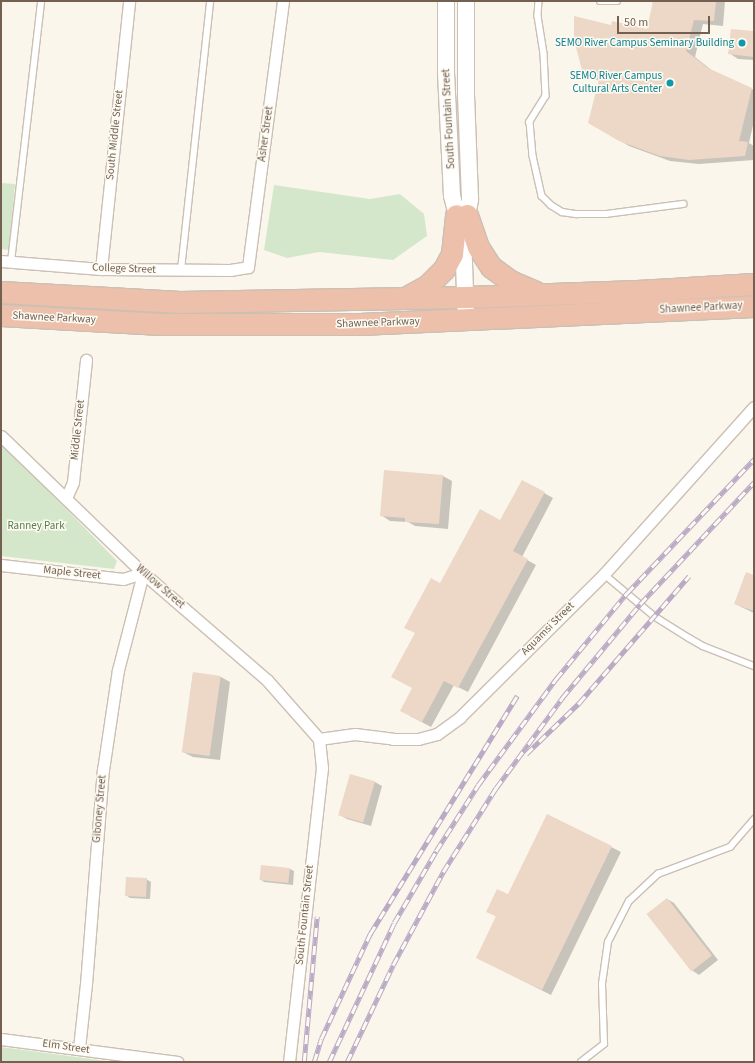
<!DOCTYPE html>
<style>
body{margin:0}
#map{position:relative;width:755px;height:1063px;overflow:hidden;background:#faf6ec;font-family:"Source Sans 3",sans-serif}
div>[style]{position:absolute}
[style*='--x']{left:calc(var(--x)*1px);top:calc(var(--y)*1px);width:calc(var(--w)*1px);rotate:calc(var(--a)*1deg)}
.green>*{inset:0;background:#d5e7cb}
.shadow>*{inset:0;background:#0003}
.building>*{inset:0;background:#edd8c7;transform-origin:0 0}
.roads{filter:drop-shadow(1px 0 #ccbfb3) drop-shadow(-1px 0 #ccbfb3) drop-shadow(0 1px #ccbfb3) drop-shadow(0 -1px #ccbfb3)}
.lane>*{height:5.5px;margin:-2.75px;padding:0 2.75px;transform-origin:2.75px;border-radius:2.75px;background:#fff}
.street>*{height:11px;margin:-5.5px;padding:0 5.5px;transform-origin:5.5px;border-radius:5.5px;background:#fff}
.secondary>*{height:16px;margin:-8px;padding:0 8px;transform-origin:8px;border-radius:8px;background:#fff}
.highway>*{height:21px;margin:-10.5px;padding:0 10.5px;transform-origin:10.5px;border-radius:10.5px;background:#ecc0ab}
.rail>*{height:4.5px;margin-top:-2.25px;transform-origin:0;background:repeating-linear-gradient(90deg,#fdfaf2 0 9px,#baaac4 0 18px);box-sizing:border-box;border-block:1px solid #baaac4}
.dots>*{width:11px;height:11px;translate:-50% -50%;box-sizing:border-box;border:2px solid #fdfaf2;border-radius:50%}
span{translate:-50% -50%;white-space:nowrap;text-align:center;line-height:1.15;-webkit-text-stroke:3px #fdfaf2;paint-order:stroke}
.culture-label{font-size:11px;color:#0d838f}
.right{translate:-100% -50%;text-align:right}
.street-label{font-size:11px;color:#736051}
.park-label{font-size:11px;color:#587c4e}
.frame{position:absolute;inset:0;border:2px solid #736051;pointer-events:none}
.scale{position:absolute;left:617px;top:16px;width:93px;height:18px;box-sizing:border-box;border:2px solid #736051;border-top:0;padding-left:5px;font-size:12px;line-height:14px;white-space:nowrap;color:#736051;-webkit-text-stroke:3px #fdfaf2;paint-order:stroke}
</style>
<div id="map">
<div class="green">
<div style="clip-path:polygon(1px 183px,15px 184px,9px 250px,1px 249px)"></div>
<div style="clip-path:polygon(274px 185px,370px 199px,400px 194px,424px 214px,427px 236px,393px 260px,319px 252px,287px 258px,264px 250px)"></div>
<div style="clip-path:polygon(1px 442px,117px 561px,114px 569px,1px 556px)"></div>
<div style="clip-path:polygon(1px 1047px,114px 1062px,1px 1062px)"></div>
</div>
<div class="shadow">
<div style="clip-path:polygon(654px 1px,725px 1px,723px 26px,703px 24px,695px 57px,714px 72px,754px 90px,754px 121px,749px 143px,754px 146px,754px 160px,699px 164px,670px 161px,629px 146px,590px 122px,600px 81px,583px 74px,612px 27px,647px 31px)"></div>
<div style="clip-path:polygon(754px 32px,754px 60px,738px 59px,729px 53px)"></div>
<div style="clip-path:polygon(443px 476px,452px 481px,448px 529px,415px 526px,408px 522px,390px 521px,381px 515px)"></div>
<div style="clip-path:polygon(544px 493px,553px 498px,522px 557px,536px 565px,468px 692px,454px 685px,431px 727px,410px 716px,413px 688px,441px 584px,500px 522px)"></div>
<div style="clip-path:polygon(754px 576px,754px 613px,735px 604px)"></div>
<div style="clip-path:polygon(193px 673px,221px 677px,230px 682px,220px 760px,193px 757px,183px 752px)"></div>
<div style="clip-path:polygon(351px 775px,375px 782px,382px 786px,371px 826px,347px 819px,340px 815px)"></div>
<div style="clip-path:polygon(548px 815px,621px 852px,551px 995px,477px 958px,497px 917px,487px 911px,509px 895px)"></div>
<div style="clip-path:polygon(290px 869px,294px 871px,293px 885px,264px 882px,260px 879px)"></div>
<div style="clip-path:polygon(146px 879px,151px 882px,150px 899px,130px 898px,126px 895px)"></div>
<div style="clip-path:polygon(667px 899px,674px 903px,718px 960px,699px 975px,693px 971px)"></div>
</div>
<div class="building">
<div style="clip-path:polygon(653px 1px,716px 1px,714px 21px,694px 20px,686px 51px,708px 68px,752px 88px,739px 141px,748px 142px,745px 156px,689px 160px,660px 156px,619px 141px,588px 123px,599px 79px,583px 74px,574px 40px,574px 16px,611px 25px,612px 21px,647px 29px)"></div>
<div style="clip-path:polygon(731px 29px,754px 31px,754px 57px,728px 54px)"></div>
<div style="clip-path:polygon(384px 470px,443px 475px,439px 524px,405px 522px,405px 518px,380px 516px)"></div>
<div style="clip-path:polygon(522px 480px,545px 492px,513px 551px,528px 559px,458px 688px,444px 681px,422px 722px,400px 711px,412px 688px,391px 677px,415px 633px,404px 628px,431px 578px,440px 583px,480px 509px,500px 520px)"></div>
<div style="clip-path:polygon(746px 572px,754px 575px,754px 611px,734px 604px)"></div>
<div style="left:193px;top:672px;width:28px;height:81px;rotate:8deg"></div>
<div style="left:350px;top:774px;width:26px;height:43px;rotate:16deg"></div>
<div style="clip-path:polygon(547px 814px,612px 846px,542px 990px,476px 958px,496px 916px,486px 912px,497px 889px,508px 894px)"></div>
<div style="left:261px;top:865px;width:29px;height:15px;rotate:6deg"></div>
<div style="left:126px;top:877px;width:21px;height:19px;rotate:3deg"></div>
<div style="left:667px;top:898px;width:73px;height:26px;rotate:52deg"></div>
</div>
<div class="roads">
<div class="lane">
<div style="--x:539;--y:1;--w:15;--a:94"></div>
<div style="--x:538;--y:16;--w:38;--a:81"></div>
<div style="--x:544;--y:54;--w:42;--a:87.3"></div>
<div style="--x:546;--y:96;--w:31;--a:122"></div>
<div style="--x:530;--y:122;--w:34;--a:85"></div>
<div style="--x:533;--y:156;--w:41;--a:77.3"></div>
<div style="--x:542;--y:196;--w:13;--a:45"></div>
<div style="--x:551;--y:205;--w:13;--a:32"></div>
<div style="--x:562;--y:212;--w:15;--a:8"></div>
<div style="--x:577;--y:214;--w:29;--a:0"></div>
<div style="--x:606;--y:214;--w:78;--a:-7.4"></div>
<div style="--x:600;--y:1;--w:17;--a:0"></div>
<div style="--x:11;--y:262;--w:263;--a:-83.4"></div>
<div style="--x:181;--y:270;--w:271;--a:-83.8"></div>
<div style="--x:604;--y:574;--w:65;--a:40"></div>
<div style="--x:654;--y:616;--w:41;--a:32.2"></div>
<div style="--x:689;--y:638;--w:16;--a:30"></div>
<div style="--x:703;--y:646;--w:55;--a:21.4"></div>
<div style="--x:581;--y:1062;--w:29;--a:-38"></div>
<div style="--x:604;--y:1044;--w:60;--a:-91.9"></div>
<div style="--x:602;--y:984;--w:42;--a:-81.9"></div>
<div style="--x:608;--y:942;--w:46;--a:-62.9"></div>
<div style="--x:629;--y:901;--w:40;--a:-43"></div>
<div style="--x:658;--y:874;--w:77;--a:-20.6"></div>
<div style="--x:730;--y:847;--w:37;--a:-49"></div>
</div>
<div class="street">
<div style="--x:1;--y:261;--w:100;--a:4.6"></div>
<div style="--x:101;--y:269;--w:129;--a:0.4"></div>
<div style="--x:230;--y:270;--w:18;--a:-9"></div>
<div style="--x:248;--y:267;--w:268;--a:-82.5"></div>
<div style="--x:101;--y:269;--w:269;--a:-84"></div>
<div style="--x:1;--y:436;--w:197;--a:44"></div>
<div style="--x:143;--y:573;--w:164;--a:40.8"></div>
<div style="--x:267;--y:680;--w:79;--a:48.6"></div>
<div style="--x:66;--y:498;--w:17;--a:-66"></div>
<div style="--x:73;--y:482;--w:123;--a:-83.9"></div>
<div style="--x:1;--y:565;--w:123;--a:6.5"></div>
<div style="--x:123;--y:579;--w:21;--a:-17"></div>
<div style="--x:1;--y:1039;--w:178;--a:7.4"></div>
<div style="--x:79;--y:1048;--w:64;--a:-83.8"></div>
<div style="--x:86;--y:984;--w:215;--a:-85.5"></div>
<div style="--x:103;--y:770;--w:101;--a:-81.5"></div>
<div style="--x:118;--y:670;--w:100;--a:-75.5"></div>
<div style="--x:289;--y:1062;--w:296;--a:-83.6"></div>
<div style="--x:322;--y:768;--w:29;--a:-96"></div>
<div style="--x:319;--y:739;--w:36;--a:-8"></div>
<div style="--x:355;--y:734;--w:38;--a:7"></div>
<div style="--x:393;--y:739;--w:25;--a:0"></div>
<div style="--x:418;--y:739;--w:20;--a:-15"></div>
<div style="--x:437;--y:734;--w:29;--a:-36"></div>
<div style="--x:460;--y:717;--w:203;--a:-44.8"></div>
<div style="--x:604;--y:574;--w:224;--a:-48.1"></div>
</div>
<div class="secondary">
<div style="--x:446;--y:1;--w:72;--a:90"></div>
<div style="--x:446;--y:73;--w:123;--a:87.2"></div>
<div style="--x:452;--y:196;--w:31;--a:75"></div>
<div style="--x:466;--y:320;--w:84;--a:-92"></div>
<div style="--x:463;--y:236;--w:38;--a:-79"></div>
<div style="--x:470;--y:199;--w:103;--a:-92.2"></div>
<div style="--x:466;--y:96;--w:95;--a:-90"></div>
</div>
<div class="highway">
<div style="--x:467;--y:215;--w:34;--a:71"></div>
<div style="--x:478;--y:247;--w:24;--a:57"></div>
<div style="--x:491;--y:267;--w:24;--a:36"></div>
<div style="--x:510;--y:281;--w:28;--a:23"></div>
<div style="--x:1;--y:292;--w:179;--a:3.2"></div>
<div style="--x:180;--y:302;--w:286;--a:-1"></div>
<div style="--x:466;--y:297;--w:171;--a:-2"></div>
<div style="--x:637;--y:291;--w:117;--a:-3.4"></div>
<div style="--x:405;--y:298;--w:26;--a:-29"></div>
<div style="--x:428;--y:285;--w:23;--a:-45"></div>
<div style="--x:444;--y:269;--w:17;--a:-62"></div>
<div style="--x:452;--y:254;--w:39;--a:-84"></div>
<div style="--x:1;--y:315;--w:160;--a:3.2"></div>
<div style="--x:161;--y:324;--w:199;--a:0"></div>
<div style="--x:360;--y:324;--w:394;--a:-2.6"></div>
</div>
</div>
<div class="rail">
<div style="--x:526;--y:754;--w:74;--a:-43.9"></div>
<div style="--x:579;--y:703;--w:168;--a:-49.1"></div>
<div style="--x:304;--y:1062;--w:146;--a:-84.9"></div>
<div style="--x:314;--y:1062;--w:24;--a:-73"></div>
<div style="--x:321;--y:1039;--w:116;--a:-65"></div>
<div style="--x:370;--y:934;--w:280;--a:-58.3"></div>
<div style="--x:329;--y:1062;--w:153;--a:-64.9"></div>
<div style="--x:394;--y:923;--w:83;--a:-59.7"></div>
<div style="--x:436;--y:851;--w:78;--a:-57.5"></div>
<div style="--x:478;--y:785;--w:132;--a:-53.7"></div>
<div style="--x:556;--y:679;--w:112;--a:-50.5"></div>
<div style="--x:627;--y:593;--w:185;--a:-46.5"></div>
<div style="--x:347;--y:1062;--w:107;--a:-64.6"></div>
<div style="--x:393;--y:965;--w:106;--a:-61.7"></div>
<div style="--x:443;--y:872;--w:99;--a:-57.8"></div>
<div style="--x:496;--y:788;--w:112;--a:-53.7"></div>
<div style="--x:562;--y:698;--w:122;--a:-50.3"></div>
<div style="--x:640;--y:604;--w:167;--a:-46.9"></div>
</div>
<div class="dots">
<div style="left:742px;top:43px;background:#0f9aa8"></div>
<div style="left:670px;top:83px;background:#0f9aa8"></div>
</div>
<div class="culture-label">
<span class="right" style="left:734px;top:43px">SEMO River Campus Seminary Building</span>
<span class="right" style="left:662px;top:83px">SEMO River Campus<br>Cultural Arts Center</span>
</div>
<div class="street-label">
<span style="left:449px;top:119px;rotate:-93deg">South Fountain Street</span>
<span style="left:266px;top:134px;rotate:-82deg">Asher Street</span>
<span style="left:115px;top:135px;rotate:-84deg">South Middle Street</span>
<span style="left:124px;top:269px;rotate:2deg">College Street</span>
<span style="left:701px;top:308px;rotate:-3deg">Shawnee Parkway</span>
<span style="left:54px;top:318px;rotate:3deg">Shawnee Parkway</span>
<span style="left:378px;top:323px;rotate:-2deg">Shawnee Parkway</span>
<span style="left:78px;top:430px;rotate:-84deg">Middle Street</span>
<span style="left:72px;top:573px;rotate:6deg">Maple Street</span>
<span style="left:160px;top:587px;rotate:41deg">Willow Street</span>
<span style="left:548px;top:629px;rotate:-45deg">Aquamsi Street</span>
<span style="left:100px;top:809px;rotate:-85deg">Giboney Street</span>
<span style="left:305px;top:915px;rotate:-84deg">South Fountain Street</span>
<span style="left:66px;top:1047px;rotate:8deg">Elm Street</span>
</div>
<div class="park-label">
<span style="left:36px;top:526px">Ranney Park</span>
</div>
<div class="frame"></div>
<div class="scale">50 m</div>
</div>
